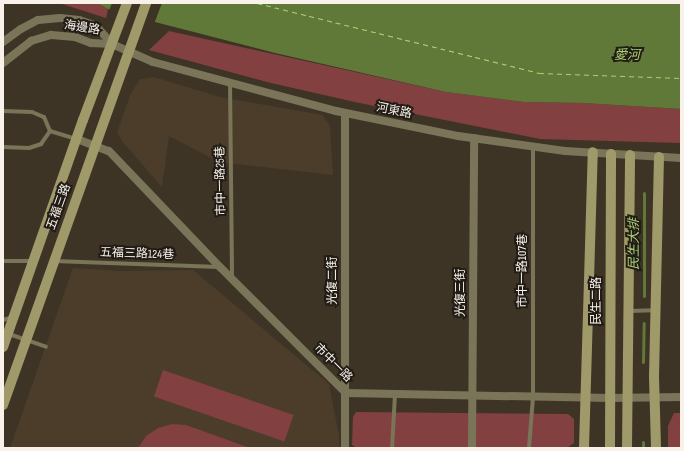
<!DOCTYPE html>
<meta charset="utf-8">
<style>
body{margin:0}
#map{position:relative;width:684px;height:451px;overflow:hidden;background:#3e3426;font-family:"Sofia Sans Condensed","Noto Sans TC",sans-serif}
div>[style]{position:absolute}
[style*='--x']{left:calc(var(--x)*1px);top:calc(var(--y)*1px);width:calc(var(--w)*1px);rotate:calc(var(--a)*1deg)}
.built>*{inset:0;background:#4b3d29}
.green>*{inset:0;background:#824040;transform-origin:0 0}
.water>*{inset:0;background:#607938}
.pier>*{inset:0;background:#3e3426}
.stream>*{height:3px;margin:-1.5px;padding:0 1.5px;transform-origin:1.5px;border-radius:1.5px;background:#607938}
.ferry>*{height:1px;margin-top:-0.5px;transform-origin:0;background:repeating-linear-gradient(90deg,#aacf73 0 5px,transparent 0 9px)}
.lane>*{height:4px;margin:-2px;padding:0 2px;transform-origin:2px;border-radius:2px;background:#7a7558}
.street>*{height:8px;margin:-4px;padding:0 4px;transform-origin:4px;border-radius:4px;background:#7a7558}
.secondary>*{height:10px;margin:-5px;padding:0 5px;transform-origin:5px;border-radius:5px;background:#a09969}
span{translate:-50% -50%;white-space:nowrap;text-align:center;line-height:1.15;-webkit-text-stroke:4px #211c16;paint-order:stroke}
.street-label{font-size:12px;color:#f9f2ea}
.water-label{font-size:13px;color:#aacf73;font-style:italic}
.frame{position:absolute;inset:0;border:4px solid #f9f2ea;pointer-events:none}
</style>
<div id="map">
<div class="built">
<div style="clip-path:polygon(154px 77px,220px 97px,322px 115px,330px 126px,333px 175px,219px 162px,169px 136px,162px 187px,122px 141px,117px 132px,131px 93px,140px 79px)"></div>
<div style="clip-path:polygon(73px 268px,122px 271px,193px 270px,329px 384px,339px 436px,339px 448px,10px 448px)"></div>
</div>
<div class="green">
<div style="clip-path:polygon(59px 3px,97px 3px,108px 9px,106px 18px)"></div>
<div style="clip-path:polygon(169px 31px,446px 92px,524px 102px,583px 103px,681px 109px,681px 143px,540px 139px,355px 102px,271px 83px,149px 50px)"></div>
<div style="left:163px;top:370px;width:138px;height:28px;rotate:19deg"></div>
<div style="clip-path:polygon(356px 412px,568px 414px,574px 419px,574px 443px,567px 448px,357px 448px,352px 445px,353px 417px)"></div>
<div style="clip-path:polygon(674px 413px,681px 413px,681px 448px,668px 448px,668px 426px)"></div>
<div style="clip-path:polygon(172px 424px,186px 425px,250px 448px,138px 448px,146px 436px,158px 428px)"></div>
</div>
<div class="water">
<div style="clip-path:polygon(97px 3px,681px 3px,681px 109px,583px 103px,524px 102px,446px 92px,275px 53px,155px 22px,108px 9px)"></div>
</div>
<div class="pier">
<div style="clip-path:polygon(112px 3px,162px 3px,154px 24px,109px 11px)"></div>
</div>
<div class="stream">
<div style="--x:644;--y:296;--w:103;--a:-90"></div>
<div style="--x:643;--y:362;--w:39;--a:-89"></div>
<div style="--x:643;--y:448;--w:6;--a:-90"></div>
</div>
<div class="ferry">
<div style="--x:257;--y:3;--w:291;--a:13.9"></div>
<div style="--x:539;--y:73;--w:142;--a:2"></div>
</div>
<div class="lane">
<div style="--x:230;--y:83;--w:194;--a:89.4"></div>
<div style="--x:3;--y:111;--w:29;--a:2"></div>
<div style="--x:32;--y:112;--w:13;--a:23"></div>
<div style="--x:44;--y:117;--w:15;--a:67"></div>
<div style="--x:50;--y:131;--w:27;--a:17"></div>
<div style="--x:3;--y:147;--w:26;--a:2"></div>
<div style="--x:29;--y:148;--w:13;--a:-18"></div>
<div style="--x:41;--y:144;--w:16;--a:-55"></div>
<div style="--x:3;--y:261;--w:29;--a:0"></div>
<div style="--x:54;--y:261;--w:165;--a:2.1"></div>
<div style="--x:629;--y:311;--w:25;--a:-2"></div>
<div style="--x:3;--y:320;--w:10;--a:-17"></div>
<div style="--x:9;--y:334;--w:39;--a:19"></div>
<div style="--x:392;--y:448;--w:54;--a:-86.8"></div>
<div style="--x:529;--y:448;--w:51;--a:-85.5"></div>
<div style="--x:533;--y:397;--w:251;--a:-90"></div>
</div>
<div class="street">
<div style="--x:3;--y:42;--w:22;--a:-36"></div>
<div style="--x:21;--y:29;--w:19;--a:-28"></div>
<div style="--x:38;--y:20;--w:22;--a:-5"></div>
<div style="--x:60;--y:18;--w:19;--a:6"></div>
<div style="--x:79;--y:20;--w:18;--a:19"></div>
<div style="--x:96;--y:26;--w:24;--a:48"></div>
<div style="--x:3;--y:63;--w:36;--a:-38"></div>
<div style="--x:31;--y:41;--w:21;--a:-17"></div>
<div style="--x:51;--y:35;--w:24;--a:5"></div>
<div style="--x:75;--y:37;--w:17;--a:21"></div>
<div style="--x:91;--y:43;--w:21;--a:3"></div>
<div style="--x:112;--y:44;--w:45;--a:23.7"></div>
<div style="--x:153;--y:62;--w:189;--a:15"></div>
<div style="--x:336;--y:111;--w:125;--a:11.6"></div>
<div style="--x:458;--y:136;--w:108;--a:8"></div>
<div style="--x:565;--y:151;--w:116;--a:3.5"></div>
<div style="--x:345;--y:114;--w:334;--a:90"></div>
<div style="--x:77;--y:139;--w:34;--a:21"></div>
<div style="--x:109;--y:151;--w:161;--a:46.3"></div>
<div style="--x:220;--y:267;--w:178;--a:45"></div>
<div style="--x:346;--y:393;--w:264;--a:1.1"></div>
<div style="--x:610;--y:398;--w:71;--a:-0.8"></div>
<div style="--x:472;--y:448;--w:310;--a:-89.6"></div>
</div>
<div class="secondary">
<div style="--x:3;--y:347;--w:241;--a:-70.6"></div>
<div style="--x:83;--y:120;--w:125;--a:-69.4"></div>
<div style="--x:3;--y:405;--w:427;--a:-70.4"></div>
<div style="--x:584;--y:448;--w:296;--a:-88.3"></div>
<div style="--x:610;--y:448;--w:294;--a:-89.8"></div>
<div style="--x:627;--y:448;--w:293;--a:-89.4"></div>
<div style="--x:656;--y:448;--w:71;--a:-91.6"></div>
<div style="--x:654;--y:377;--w:220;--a:-88.7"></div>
</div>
<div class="street-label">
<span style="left:82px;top:28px;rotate:9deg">海邊路</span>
<span style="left:394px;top:111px;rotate:11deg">河東路</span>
<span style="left:221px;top:181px;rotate:-91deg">市中一路25巷</span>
<span style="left:59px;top:207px;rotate:-70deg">五福三路</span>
<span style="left:137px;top:254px;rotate:2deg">五福三路124巷</span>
<span style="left:523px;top:271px;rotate:-90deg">市中一路107巷</span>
<span style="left:333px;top:281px;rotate:-90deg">光復二街</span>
<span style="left:461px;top:293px;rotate:-90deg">光復三街</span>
<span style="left:597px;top:301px;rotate:-90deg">民生二路</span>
<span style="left:333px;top:363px;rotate:45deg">市中一路</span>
</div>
<div class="water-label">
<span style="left:627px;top:55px">愛河</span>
<span style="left:634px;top:244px;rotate:-90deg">民生大排</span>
</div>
<div class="frame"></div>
</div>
